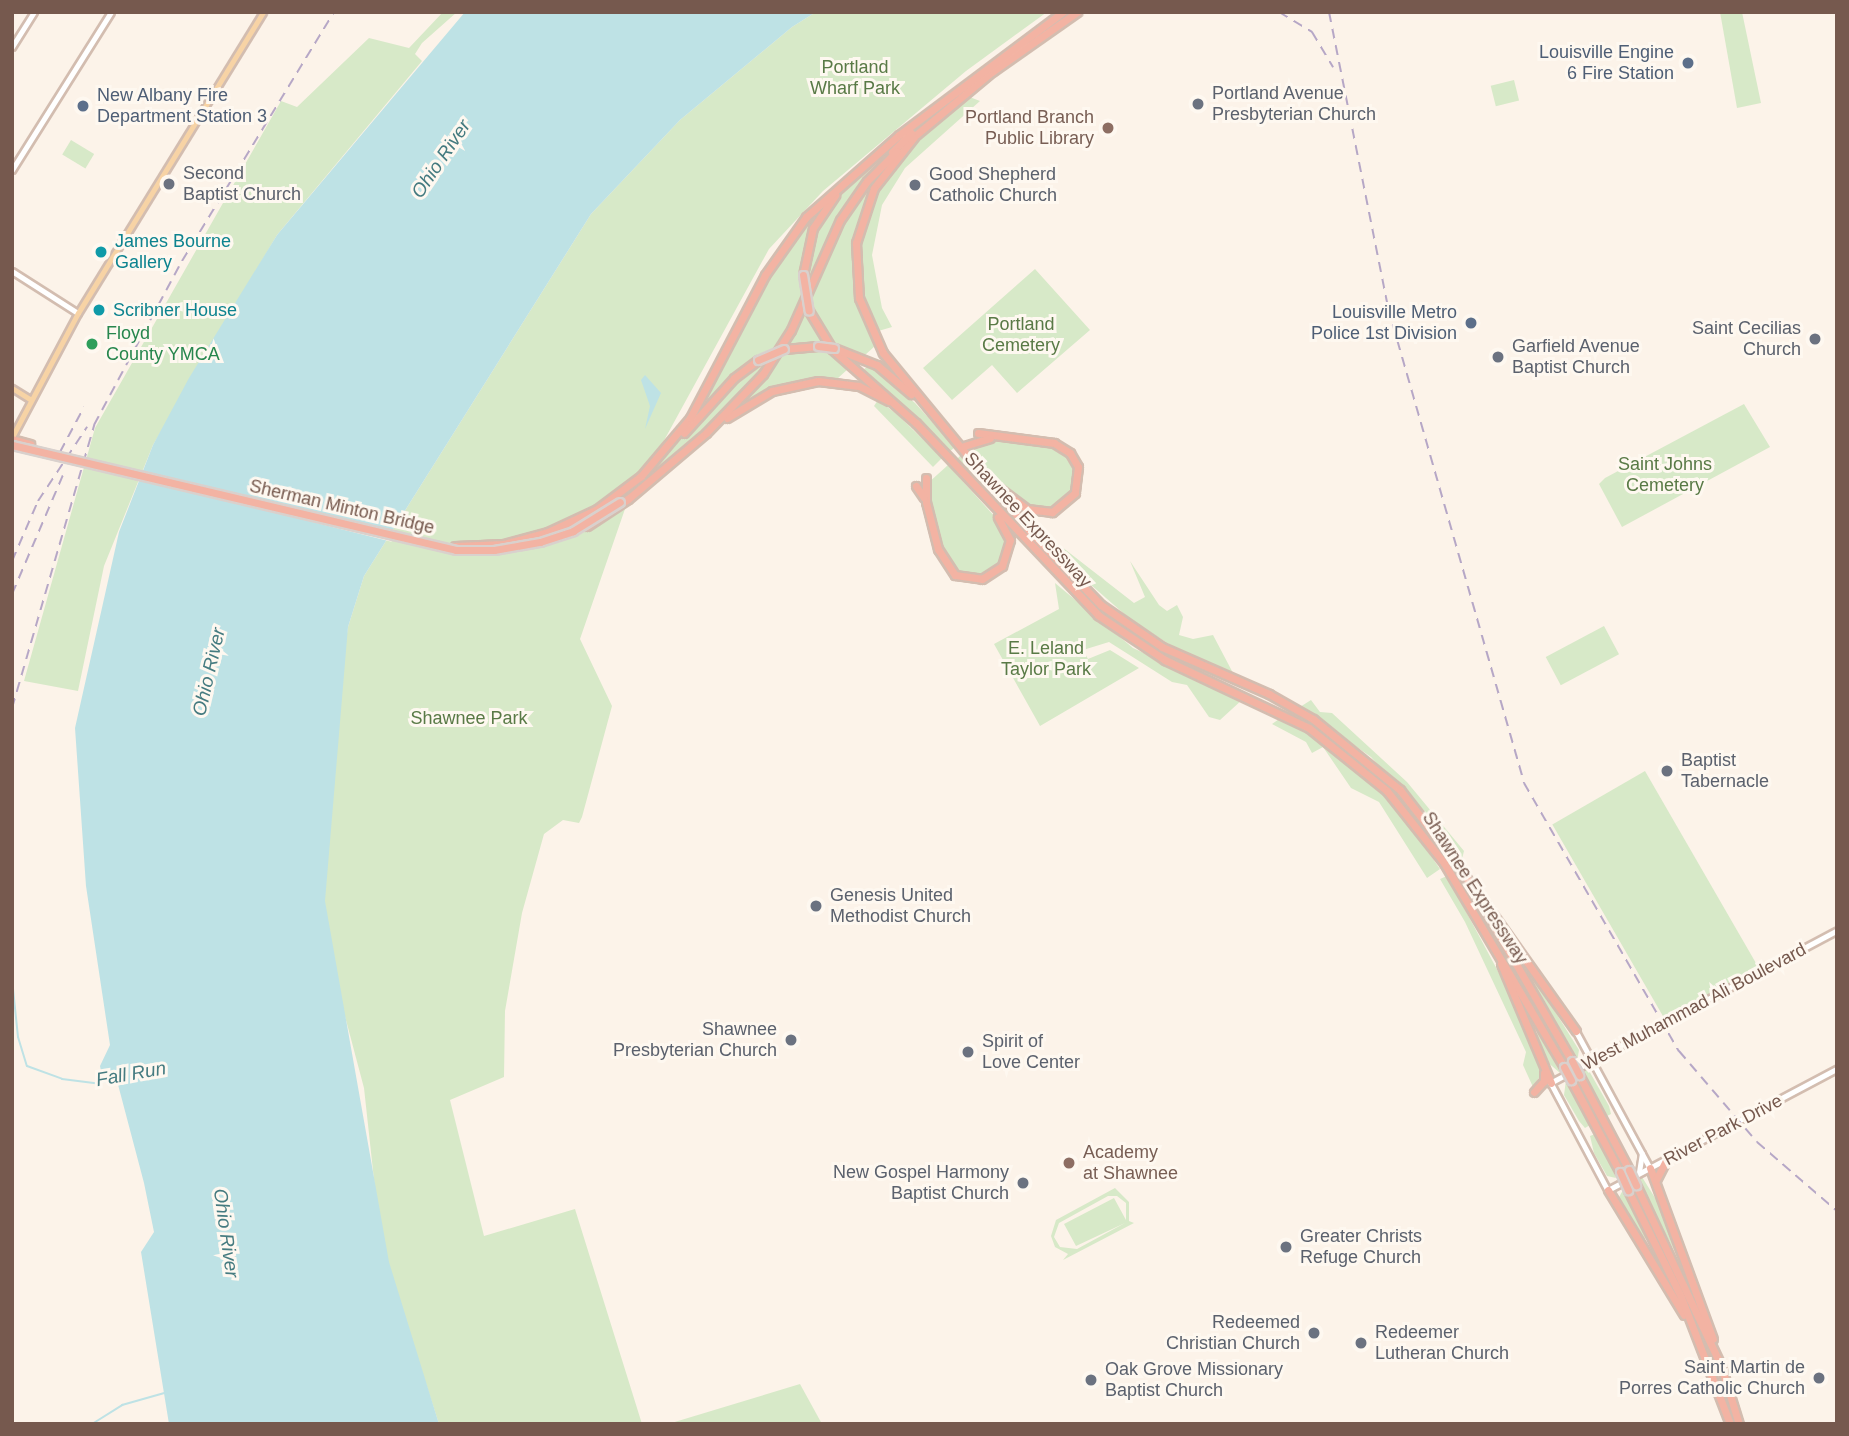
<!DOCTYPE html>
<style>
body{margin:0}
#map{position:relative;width:1849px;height:1436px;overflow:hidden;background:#fcf3e9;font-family:Helvetica,sans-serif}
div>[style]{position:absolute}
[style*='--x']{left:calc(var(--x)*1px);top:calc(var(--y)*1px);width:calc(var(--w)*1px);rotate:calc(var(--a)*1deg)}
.green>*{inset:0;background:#d7e9c8;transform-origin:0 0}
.water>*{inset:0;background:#bee2e5}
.pier>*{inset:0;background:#fcf3e9;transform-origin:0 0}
.stream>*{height:2px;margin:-1px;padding:0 1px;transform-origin:1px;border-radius:1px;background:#bee2e5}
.roads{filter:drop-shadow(2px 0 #d3bdb0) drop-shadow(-2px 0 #d3bdb0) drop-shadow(0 2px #d3bdb0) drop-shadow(0 -2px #d3bdb0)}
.secondary>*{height:4.5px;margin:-2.25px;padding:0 2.25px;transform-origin:2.25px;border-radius:2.25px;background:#fff}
.primary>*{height:5px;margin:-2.5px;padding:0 2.5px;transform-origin:2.5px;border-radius:2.5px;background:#f7d3a5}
.motorway>*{height:7px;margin:-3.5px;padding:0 3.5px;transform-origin:3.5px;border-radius:3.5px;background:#f3b3a3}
.rail>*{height:2px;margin-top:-1px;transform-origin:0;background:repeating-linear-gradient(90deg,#b6a7c6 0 10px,transparent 0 17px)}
.bridges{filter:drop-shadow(2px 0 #d9d1cd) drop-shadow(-2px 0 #d9d1cd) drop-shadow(0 2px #d9d1cd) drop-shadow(0 -2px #d9d1cd)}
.motorway-bridge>*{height:7px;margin:-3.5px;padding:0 3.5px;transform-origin:3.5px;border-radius:3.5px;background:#f3b3a3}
.dots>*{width:19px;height:19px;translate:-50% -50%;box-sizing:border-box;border:4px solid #fef8f0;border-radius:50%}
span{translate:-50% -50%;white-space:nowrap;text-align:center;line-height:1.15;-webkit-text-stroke:6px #fef8f0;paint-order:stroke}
.service-label{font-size:18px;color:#4e5e75}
.right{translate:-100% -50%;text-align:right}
.left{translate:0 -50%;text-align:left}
.park-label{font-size:18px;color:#597a46}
.worship-label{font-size:18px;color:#5b616d}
.education-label{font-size:18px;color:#785e54}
.culture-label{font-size:18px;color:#0d838f}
.leisure-label{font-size:18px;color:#27864d}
.street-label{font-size:18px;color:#76594e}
.water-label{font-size:19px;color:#457b80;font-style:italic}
.frame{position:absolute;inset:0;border:14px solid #76594e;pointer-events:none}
</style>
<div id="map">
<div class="green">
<div style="clip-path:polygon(443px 12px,457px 12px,422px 43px,415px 54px,422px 61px,277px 235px,153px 445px,104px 566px,78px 691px,24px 681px,95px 428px,281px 101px,297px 107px,369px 38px,409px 48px)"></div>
<div style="clip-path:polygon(816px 12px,1047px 12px,966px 71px,823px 191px,769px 249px,644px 477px,736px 381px,771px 358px,723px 412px,642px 481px,625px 509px,580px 639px,612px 706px,582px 817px,579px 823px,563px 820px,544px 834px,522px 913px,505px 1011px,504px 1077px,450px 1100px,484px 1236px,575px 1209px,642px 1424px,439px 1424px,381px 1244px,364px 1088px,329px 956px,320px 870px,325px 775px,348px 627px,364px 576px,591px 214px,680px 120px,792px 27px)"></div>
<div style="clip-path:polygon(1720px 12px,1742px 12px,1761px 103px,1737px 108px)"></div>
<div style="left:1514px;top:80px;width:21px;height:24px;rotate:76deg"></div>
<div style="clip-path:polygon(967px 96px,980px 101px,905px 168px,882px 205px,872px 255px,882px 308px,892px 327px,875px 332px,858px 272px,867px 207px,881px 179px,901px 157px)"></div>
<div style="left:71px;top:140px;width:27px;height:17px;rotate:31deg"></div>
<div style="clip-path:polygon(879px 162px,838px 219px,807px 288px,817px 224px,840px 194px)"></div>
<div style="clip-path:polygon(886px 165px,863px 206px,854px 243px,855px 292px,875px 346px,865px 355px,831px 345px,808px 297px,840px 226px)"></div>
<div style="clip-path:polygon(825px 202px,809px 231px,800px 270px,803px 298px,783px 340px,694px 418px,774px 264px)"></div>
<div style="clip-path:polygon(1035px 269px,1090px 330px,1017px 393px,992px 365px,952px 400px,923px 368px)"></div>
<div style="clip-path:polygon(805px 306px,823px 343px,784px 347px)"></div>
<div style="clip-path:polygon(804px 350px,829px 351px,849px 368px,837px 379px,790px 383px,737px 408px,779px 355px)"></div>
<div style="clip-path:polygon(869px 365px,915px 403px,955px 447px,948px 453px,866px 376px,862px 371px)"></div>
<div style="clip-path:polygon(878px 400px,898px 415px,942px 458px,933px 467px,874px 406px)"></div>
<div style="clip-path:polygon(1744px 404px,1770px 447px,1622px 527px,1599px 484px,1605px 478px)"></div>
<div style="clip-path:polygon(987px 440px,1059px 448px,1076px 469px,1074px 490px,1055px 509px,1034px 510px,1007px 494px,968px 450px)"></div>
<div style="clip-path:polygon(961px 455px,988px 486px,1021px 527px,955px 461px)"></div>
<div style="clip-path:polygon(948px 465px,996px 518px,1007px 539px,1005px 555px,997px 569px,981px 577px,957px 574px,942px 558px,927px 484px)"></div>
<div style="clip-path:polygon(1053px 540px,1134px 603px,1145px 597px,1130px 561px,1159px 605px,1167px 611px,1177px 605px,1183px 617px,1179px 635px,1193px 639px,1213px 635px,1233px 673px,1178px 650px,1130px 619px,1082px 577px)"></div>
<div style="clip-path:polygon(1055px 583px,1133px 648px,1243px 699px,1220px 720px,1209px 717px,1187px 685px,1172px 682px,1109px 642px,1083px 650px,1088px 659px,1110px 650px,1139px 668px,1040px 726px,994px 644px,1059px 609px)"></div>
<div style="left:1604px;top:626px;width:32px;height:66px;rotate:62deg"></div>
<div style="clip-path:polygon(1311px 700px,1320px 712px,1332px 713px,1407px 782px,1464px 851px,1462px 859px,1371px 757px,1300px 707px)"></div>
<div style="clip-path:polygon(1282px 717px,1344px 758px,1392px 800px,1440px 869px,1427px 878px,1379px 802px,1351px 788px,1323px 747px,1312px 753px,1306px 742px,1272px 724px)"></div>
<div style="left:1645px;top:771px;width:227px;height:107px;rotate:60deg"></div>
<div style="clip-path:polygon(1447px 876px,1523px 1018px,1542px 1073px,1533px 1087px,1523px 1065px,1526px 1052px,1465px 922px,1440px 879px)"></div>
<div style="clip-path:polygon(1526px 965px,1579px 1050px,1577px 1062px,1522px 967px)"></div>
<div style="clip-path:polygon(1539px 1030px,1558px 1064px,1560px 1073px,1545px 1060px,1535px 1035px)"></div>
<div style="clip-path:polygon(1588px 1069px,1609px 1106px,1611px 1114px,1605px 1117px,1580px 1071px)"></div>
<div style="clip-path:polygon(1566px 1080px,1590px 1125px,1585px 1128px,1579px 1121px,1564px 1095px)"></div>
<div style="clip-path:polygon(1595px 1134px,1609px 1160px,1616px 1178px,1607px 1176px,1594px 1153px,1590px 1136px)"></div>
<div style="clip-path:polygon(1642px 1177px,1662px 1209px,1682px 1266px,1638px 1180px)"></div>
<div style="clip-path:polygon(evenodd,1115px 1188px,1129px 1202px,1129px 1221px,1134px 1223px,1063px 1260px,1068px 1254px,1055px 1247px,1051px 1236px,1056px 1220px,1115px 1188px,1108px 1196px,1117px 1196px,1126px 1203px,1126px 1220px,1114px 1198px,1064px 1224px,1076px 1246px,1125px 1223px,1077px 1249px,1060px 1247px,1054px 1237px,1059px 1223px,1108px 1196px)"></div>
<div style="clip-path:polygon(1623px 1190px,1647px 1238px,1644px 1239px,1618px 1199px)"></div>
<div style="clip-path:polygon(800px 1384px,822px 1424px,668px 1424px)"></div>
</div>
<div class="water">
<div style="clip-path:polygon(465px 12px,816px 12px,792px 27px,680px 120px,591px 214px,364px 576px,348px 627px,325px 901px,389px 1262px,439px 1424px,169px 1424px,141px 1252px,154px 1232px,144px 1183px,116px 1077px,112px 1070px,103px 1081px,100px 1066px,110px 1045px,86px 886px,75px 728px,119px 532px,153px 445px,189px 378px,277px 235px)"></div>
<div style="clip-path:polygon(645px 375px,661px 393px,645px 429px,650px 406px,641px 380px)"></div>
</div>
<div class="pier">
<div style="left:137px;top:471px;width:264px;height:7px;rotate:14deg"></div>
</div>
<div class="stream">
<div style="--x:12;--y:979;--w:58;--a:84.1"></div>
<div style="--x:18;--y:1037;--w:30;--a:73"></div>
<div style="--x:27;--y:1066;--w:37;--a:20"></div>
<div style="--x:62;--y:1079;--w:34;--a:7"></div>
<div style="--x:96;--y:1083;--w:20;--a:-11"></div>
<div style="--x:92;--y:1424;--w:36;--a:-32"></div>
<div style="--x:122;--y:1405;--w:44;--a:-15.9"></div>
</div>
<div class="roads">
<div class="secondary">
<div style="--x:12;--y:47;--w:41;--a:-57.8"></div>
<div style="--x:12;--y:170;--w:186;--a:-57.9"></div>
<div style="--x:12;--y:271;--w:78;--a:32.5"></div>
<div style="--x:1837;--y:931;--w:324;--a:152"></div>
<div style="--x:1551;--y:1083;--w:121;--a:62"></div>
<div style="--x:1608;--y:1190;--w:259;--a:-27.9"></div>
<div style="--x:1576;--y:1031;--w:156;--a:61.6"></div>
<div style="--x:1639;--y:1172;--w:18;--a:-81"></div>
</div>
<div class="primary">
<div style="--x:12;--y:388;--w:22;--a:32"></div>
<div style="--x:12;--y:437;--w:140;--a:-62"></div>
<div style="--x:78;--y:313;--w:353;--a:-58.4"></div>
</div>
<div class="motorway">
<div style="--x:914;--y:137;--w:65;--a:128.1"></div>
<div style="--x:874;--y:188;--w:58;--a:108.1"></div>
<div style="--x:856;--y:243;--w:55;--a:86.9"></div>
<div style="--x:859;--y:298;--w:60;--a:66.4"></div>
<div style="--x:883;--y:353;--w:228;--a:50.5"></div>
<div style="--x:1028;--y:529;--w:105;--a:46.2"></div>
<div style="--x:1101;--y:605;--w:74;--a:34.5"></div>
<div style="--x:1162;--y:647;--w:117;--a:23.7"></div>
<div style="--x:1269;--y:694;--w:51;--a:29.6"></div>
<div style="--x:1313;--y:719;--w:112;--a:39.2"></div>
<div style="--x:1400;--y:790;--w:101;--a:52.2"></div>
<div style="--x:1462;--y:870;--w:220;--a:60.1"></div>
<div style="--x:911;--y:139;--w:107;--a:-39.7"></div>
<div style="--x:993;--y:71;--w:103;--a:-35.1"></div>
<div style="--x:892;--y:152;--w:27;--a:-45"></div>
<div style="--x:803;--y:275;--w:48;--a:-78"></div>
<div style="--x:813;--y:228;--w:40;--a:-56"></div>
<div style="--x:809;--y:311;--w:44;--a:58.8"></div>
<div style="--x:832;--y:349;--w:112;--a:41.4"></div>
<div style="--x:916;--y:423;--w:265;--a:46.5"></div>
<div style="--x:1098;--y:615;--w:81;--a:33.9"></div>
<div style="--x:1165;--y:660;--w:159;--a:25.3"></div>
<div style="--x:1309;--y:728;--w:100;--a:38.9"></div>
<div style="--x:1387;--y:791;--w:92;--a:51.6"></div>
<div style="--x:1444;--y:863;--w:237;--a:59.5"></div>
<div style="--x:834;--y:348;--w:46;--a:21.6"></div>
<div style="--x:877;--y:365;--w:45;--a:40.5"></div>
<div style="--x:784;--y:349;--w:34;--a:-5"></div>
<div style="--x:727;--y:418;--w:52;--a:-31"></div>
<div style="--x:772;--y:391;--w:47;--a:-12.3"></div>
<div style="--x:818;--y:381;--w:41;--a:7"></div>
<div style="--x:859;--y:386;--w:33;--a:27"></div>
<div style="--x:684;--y:433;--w:74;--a:-47.7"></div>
<div style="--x:734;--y:378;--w:30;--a:-37"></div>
<div style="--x:978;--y:433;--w:77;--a:7.5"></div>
<div style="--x:1054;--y:443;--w:19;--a:32"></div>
<div style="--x:1070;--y:453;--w:16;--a:60"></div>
<div style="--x:1078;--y:467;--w:26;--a:97"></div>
<div style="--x:1075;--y:493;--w:30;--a:140"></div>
<div style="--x:1052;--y:512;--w:25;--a:-173"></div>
<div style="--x:1027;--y:509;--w:35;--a:-143"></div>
<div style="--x:12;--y:439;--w:19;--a:16"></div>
<div style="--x:964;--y:446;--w:27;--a:-17"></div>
<div style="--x:926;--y:478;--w:24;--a:90"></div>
<div style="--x:926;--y:502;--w:49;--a:75.7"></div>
<div style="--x:938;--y:549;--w:31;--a:57"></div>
<div style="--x:955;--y:575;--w:27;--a:8"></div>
<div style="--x:982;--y:579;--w:24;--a:-33"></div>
<div style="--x:1002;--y:566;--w:27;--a:-73"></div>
<div style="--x:1010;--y:540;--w:26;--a:-118"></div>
<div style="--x:916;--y:486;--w:14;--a:56"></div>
<div style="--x:587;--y:526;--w:49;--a:-33.4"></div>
<div style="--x:628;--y:499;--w:102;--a:-40.2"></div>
<div style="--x:706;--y:433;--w:82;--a:-46"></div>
<div style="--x:763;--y:374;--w:52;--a:-57.5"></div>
<div style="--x:791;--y:330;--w:120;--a:-66"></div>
<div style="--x:840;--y:220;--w:47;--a:-55.3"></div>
<div style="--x:867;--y:181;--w:42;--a:-45"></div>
<div style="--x:455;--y:546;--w:49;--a:-2.3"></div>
<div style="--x:504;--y:544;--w:46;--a:-15.3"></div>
<div style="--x:548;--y:532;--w:54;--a:-25.1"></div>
<div style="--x:597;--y:509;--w:55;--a:-36.9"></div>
<div style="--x:641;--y:476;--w:76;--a:-49.8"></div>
<div style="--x:690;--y:418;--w:161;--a:-62.3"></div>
<div style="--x:765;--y:275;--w:71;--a:-54.7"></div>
<div style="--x:806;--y:217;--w:124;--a:-41.4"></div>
<div style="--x:899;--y:135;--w:205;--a:-36.9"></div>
<div style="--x:1485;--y:903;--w:157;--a:54.6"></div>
<div style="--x:1501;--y:964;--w:129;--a:67.2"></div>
<div style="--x:1579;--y:1075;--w:107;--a:62.2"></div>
<div style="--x:1571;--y:1080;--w:104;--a:62"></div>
<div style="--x:1534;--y:1092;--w:15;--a:-48"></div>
<div style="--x:1544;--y:1081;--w:8;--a:-90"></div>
<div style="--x:1650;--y:1168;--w:182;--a:69.8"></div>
<div style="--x:1656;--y:1180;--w:22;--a:-63"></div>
<div style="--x:1636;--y:1185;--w:200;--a:64.8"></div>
<div style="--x:1721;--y:1366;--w:61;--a:72.8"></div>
<div style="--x:1608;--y:1190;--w:146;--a:58.7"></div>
<div style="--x:1628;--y:1190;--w:119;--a:63.6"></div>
<div style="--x:1681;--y:1297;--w:136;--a:68.9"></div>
</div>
</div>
<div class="rail">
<div style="--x:1279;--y:12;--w:39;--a:31"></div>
<div style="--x:1312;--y:32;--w:41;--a:59"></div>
<div style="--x:1329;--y:12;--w:302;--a:78.7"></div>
<div style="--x:1388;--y:308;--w:494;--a:74"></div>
<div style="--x:1524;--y:783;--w:310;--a:60"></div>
<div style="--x:1679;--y:1051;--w:120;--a:49.4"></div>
<div style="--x:1757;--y:1142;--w:106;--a:40.8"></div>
<div style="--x:60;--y:452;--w:51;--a:-61.9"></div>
<div style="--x:12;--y:561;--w:65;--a:-66.6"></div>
<div style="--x:38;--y:501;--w:89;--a:-56.5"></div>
<div style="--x:12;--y:594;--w:129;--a:-66.8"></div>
<div style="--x:12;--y:708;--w:295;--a:-73.8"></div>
<div style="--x:94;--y:425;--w:186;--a:-61.8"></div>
<div style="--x:182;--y:261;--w:292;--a:-58.6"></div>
</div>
<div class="bridges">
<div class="motorway-bridge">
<div style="--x:803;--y:275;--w:36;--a:81"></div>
<div style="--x:818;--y:346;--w:16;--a:7"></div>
<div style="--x:758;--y:360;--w:28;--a:-23"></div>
<div style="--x:12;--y:445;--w:456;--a:13.3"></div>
<div style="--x:456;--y:550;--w:38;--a:0"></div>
<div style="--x:494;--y:550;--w:47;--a:-9.9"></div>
<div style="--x:540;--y:542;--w:35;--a:-18"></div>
<div style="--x:573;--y:531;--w:55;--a:-31.7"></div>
<div style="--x:1572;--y:1061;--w:16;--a:63"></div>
<div style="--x:1564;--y:1067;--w:15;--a:62"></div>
<div style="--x:1629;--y:1170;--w:17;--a:65"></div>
<div style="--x:1620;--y:1172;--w:20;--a:66"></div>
</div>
</div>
<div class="dots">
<div style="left:1688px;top:63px;background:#5c6f8a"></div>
<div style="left:1198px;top:104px;background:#6b7280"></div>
<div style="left:83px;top:106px;background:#5c6f8a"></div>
<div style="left:1108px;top:128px;background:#8d6e63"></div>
<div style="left:169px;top:184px;background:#6b7280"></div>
<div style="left:915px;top:185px;background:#6b7280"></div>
<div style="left:101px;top:252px;background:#0f9aa8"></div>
<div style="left:99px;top:310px;background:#0f9aa8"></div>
<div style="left:1471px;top:323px;background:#5c6f8a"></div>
<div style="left:1815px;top:339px;background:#6b7280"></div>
<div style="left:92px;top:344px;background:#2e9e5b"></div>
<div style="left:1498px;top:357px;background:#6b7280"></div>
<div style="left:1667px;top:771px;background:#6b7280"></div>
<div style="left:816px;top:906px;background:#6b7280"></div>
<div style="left:791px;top:1040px;background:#6b7280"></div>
<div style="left:968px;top:1052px;background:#6b7280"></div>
<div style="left:1069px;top:1163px;background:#8d6e63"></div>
<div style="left:1023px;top:1183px;background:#6b7280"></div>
<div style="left:1286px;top:1247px;background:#6b7280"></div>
<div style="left:1314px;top:1333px;background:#6b7280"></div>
<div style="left:1361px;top:1343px;background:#6b7280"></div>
<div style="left:1819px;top:1378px;background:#6b7280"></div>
<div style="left:1091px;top:1380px;background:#6b7280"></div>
</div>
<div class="service-label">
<span class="right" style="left:1674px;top:63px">Louisville Engine<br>6 Fire Station</span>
<span class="left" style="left:97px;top:106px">New Albany Fire<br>Department Station 3</span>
<span class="right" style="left:1457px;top:323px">Louisville Metro<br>Police 1st Division</span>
</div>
<div class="park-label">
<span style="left:855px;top:78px">Portland<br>Wharf Park</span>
<span style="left:1021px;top:335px">Portland<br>Cemetery</span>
<span style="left:1665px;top:475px">Saint Johns<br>Cemetery</span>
<span style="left:1046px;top:659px">E. Leland<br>Taylor Park</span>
<span style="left:469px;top:718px">Shawnee Park</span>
</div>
<div class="worship-label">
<span class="left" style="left:1212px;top:104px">Portland Avenue<br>Presbyterian Church</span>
<span class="left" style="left:183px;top:184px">Second<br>Baptist Church</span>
<span class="left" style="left:929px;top:185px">Good Shepherd<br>Catholic Church</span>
<span class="right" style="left:1801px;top:339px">Saint Cecilias<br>Church</span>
<span class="left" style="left:1512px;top:357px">Garfield Avenue<br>Baptist Church</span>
<span class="left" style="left:1681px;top:771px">Baptist<br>Tabernacle</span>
<span class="left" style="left:830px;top:906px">Genesis United<br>Methodist Church</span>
<span class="right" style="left:777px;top:1040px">Shawnee<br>Presbyterian Church</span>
<span class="left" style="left:982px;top:1052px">Spirit of<br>Love Center</span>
<span class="right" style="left:1009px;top:1183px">New Gospel Harmony<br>Baptist Church</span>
<span class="left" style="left:1300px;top:1247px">Greater Christs<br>Refuge Church</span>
<span class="right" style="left:1300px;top:1333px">Redeemed<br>Christian Church</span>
<span class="left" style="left:1375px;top:1343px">Redeemer<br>Lutheran Church</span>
<span class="right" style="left:1805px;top:1378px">Saint Martin de<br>Porres Catholic Church</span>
<span class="left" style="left:1105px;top:1380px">Oak Grove Missionary<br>Baptist Church</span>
</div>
<div class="education-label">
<span class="right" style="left:1094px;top:128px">Portland Branch<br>Public Library</span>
<span class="left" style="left:1083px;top:1163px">Academy<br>at Shawnee</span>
</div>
<div class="culture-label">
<span class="left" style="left:115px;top:252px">James Bourne<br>Gallery</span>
<span class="left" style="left:113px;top:310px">Scribner House</span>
</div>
<div class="leisure-label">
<span class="left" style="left:106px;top:344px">Floyd<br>County YMCA</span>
</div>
<div class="street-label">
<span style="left:342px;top:507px;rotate:13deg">Sherman Minton Bridge</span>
<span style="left:1028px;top:520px;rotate:47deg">Shawnee Expressway</span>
<span style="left:1475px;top:888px;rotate:57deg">Shawnee Expressway</span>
<span style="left:1694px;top:1007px;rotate:-28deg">West Muhammad Ali Boulevard</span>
<span style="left:1723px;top:1130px;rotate:-28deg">River Park Drive</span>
</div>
<div class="water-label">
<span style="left:441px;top:159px;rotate:-56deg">Ohio River</span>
<span style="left:209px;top:672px;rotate:-77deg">Ohio River</span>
<span style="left:131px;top:1074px;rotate:-10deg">Fall Run</span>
<span style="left:226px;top:1233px;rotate:82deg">Ohio River</span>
</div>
<div class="frame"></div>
</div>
